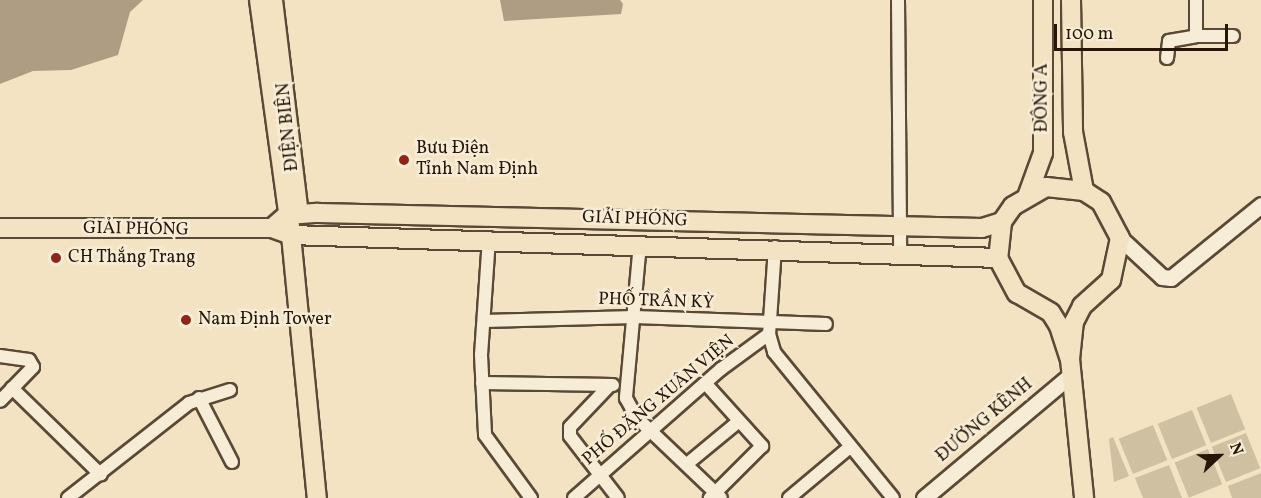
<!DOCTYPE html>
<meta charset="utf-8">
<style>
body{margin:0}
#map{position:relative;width:1261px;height:498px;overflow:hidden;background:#f3e3c2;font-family:Vollkorn,serif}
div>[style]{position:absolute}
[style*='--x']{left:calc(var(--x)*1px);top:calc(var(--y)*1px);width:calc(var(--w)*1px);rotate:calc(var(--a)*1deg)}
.green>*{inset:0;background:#d0c0a2;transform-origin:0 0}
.water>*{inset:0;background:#ae9d82}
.roads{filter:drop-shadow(2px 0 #5a4936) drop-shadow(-2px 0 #5a4936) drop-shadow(0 2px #5a4936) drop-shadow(0 -2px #5a4936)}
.minor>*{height:12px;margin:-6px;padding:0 6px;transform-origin:6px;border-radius:6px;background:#f7edd7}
.tertiary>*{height:15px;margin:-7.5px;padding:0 7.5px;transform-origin:7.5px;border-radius:7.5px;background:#f7edd7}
.primary>*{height:18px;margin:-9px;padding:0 9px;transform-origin:9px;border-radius:9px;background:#f3e3c2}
.dots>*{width:16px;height:16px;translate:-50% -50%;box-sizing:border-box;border:3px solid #f7edd7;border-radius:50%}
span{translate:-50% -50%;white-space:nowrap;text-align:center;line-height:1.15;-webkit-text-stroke:5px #f7edd7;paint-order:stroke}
.street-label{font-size:18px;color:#271607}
.poi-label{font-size:18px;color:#271607}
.left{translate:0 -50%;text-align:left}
.north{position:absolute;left:1189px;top:426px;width:60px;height:60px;-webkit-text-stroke:4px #f7edd7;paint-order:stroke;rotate:68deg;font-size:16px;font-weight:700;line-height:24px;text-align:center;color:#271607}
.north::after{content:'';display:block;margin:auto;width:21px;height:27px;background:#271607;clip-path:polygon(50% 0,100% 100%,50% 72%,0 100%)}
.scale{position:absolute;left:1054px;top:24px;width:174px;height:27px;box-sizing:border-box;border:3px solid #271607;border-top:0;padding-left:8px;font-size:18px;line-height:21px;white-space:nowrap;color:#271607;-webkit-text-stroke:4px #f7edd7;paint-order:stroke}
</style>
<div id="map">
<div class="green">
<div style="left:1231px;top:394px;width:38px;height:37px;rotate:68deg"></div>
<div style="left:1192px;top:410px;width:38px;height:37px;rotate:68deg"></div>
<div style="left:1153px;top:425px;width:38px;height:37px;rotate:68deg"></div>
<div style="left:1246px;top:433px;width:38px;height:37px;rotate:68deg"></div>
<div style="clip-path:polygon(1113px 437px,1129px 476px,1114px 482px,1109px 439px)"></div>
<div style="left:1208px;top:449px;width:38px;height:36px;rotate:68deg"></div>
<div style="clip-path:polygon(1169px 465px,1182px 498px,1143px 498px,1135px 478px)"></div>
<div style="clip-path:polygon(1261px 473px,1261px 498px,1232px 498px,1228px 486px)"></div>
</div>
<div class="water">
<div style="clip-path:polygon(0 0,143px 0,130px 12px,118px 55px,71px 70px,33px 71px,0 84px)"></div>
<div style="clip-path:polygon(500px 0,620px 0,623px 4px,621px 14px,504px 21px)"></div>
</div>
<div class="roads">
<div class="minor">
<div style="--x:898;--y:0;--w:251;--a:89.5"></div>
<div style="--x:1196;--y:36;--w:37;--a:0"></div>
<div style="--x:1167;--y:58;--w:17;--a:-83"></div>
<div style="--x:1169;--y:41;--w:27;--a:-10"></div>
<div style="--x:1196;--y:36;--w:36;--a:-90"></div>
<div style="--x:489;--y:238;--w:117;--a:93.9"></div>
<div style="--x:481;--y:355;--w:80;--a:87.1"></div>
<div style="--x:485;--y:435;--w:78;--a:53.9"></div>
<div style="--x:640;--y:243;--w:156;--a:95.2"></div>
<div style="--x:626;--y:398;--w:21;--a:62"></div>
<div style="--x:636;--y:417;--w:117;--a:43.6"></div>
<div style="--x:775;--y:247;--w:87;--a:93.9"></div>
<div style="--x:769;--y:334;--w:19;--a:74"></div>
<div style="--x:774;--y:352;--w:188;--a:50.8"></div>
<div style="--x:484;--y:321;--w:151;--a:-1.5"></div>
<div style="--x:635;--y:317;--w:191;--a:2.1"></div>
<div style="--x:0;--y:356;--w:29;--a:8"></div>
<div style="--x:29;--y:360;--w:8;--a:60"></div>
<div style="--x:33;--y:367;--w:47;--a:134.1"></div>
<div style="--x:482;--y:383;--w:131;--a:0.9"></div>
<div style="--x:706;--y:384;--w:84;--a:47.9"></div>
<div style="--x:762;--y:446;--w:74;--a:135"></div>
<div style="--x:610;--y:385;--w:58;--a:133.6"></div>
<div style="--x:570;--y:427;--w:9;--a:90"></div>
<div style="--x:570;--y:436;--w:78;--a:52.3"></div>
<div style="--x:12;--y:388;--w:124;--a:44.3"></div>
<div style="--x:199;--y:398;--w:72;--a:62.7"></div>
<div style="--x:687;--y:464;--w:67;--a:-39.6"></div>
<div style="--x:68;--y:498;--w:154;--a:-38.1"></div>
<div style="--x:189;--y:403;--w:43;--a:-17.6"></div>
<div style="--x:574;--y:498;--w:196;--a:-41.3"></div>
<div style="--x:721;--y:369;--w:59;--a:-36.1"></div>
<div style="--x:789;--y:498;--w:80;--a:-39.9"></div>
</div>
<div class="tertiary">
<div style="--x:1120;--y:238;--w:57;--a:42.9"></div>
<div style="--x:1162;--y:277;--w:9;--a:6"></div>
<div style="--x:1171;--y:278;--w:116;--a:-39"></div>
<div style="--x:924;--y:498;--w:193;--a:-40"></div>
</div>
<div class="primary">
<div style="--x:259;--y:0;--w:237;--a:82.2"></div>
<div style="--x:291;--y:235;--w:264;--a:84.4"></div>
<div style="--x:273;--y:0;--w:209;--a:83.1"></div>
<div style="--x:1071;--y:0;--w:132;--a:89.1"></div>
<div style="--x:1073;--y:132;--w:60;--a:79.4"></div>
<div style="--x:1028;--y:194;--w:44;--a:-69.9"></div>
<div style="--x:1043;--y:153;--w:153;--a:-90"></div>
<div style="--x:0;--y:228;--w:272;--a:0"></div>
<div style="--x:272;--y:228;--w:20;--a:20"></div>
<div style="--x:291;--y:235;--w:707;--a:1.86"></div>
<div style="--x:272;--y:228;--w:20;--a:-41"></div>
<div style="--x:287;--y:215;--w:31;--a:-4"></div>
<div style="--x:318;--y:213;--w:664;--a:1.29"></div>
<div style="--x:982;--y:228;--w:21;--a:-17"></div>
<div style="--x:1070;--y:359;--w:37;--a:-84"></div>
<div style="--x:1074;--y:322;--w:18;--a:-63"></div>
<div style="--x:1082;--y:306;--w:39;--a:-42"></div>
<div style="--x:1111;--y:280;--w:43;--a:-77.9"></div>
<div style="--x:1120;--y:238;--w:41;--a:-117.8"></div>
<div style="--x:1101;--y:202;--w:20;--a:-147"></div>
<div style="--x:1084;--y:191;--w:38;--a:-174"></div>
<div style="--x:1046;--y:187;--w:38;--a:150"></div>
<div style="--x:1013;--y:206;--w:19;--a:125"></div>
<div style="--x:1002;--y:222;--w:36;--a:96"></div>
<div style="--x:998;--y:258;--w:40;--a:62"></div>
<div style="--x:1017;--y:293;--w:39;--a:30"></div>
<div style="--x:1051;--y:313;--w:15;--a:58"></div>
<div style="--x:1059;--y:326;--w:35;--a:72"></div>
<div style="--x:1070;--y:359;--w:140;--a:84.2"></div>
</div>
</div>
<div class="dots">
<div style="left:404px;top:160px;background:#8f2418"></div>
<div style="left:56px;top:258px;background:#8f2418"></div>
<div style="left:186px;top:320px;background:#8f2418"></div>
</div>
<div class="street-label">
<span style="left:1043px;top:98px;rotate:-90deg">ĐÔNG A</span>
<span style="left:289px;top:127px;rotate:-96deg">ĐIỆN BIÊN</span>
<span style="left:635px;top:220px;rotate:2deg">GIẢI PHÓNG</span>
<span style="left:136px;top:230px;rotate:1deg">GIẢI PHÓNG</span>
<span style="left:656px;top:302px;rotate:2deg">PHỐ TRẦN KỲ</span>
<span style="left:659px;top:401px;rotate:-40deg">PHỐ ĐẶNG XUÂN VIỆN</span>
<span style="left:985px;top:421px;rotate:-40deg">ĐƯỜNG KÊNH</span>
</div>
<div class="poi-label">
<span class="left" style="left:416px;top:160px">Bưu Điện<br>Tỉnh Nam Định</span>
<span class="left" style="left:68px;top:258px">CH Thắng Trang</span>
<span class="left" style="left:198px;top:320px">Nam Định Tower</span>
</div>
<div class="north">N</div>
<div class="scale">100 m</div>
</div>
